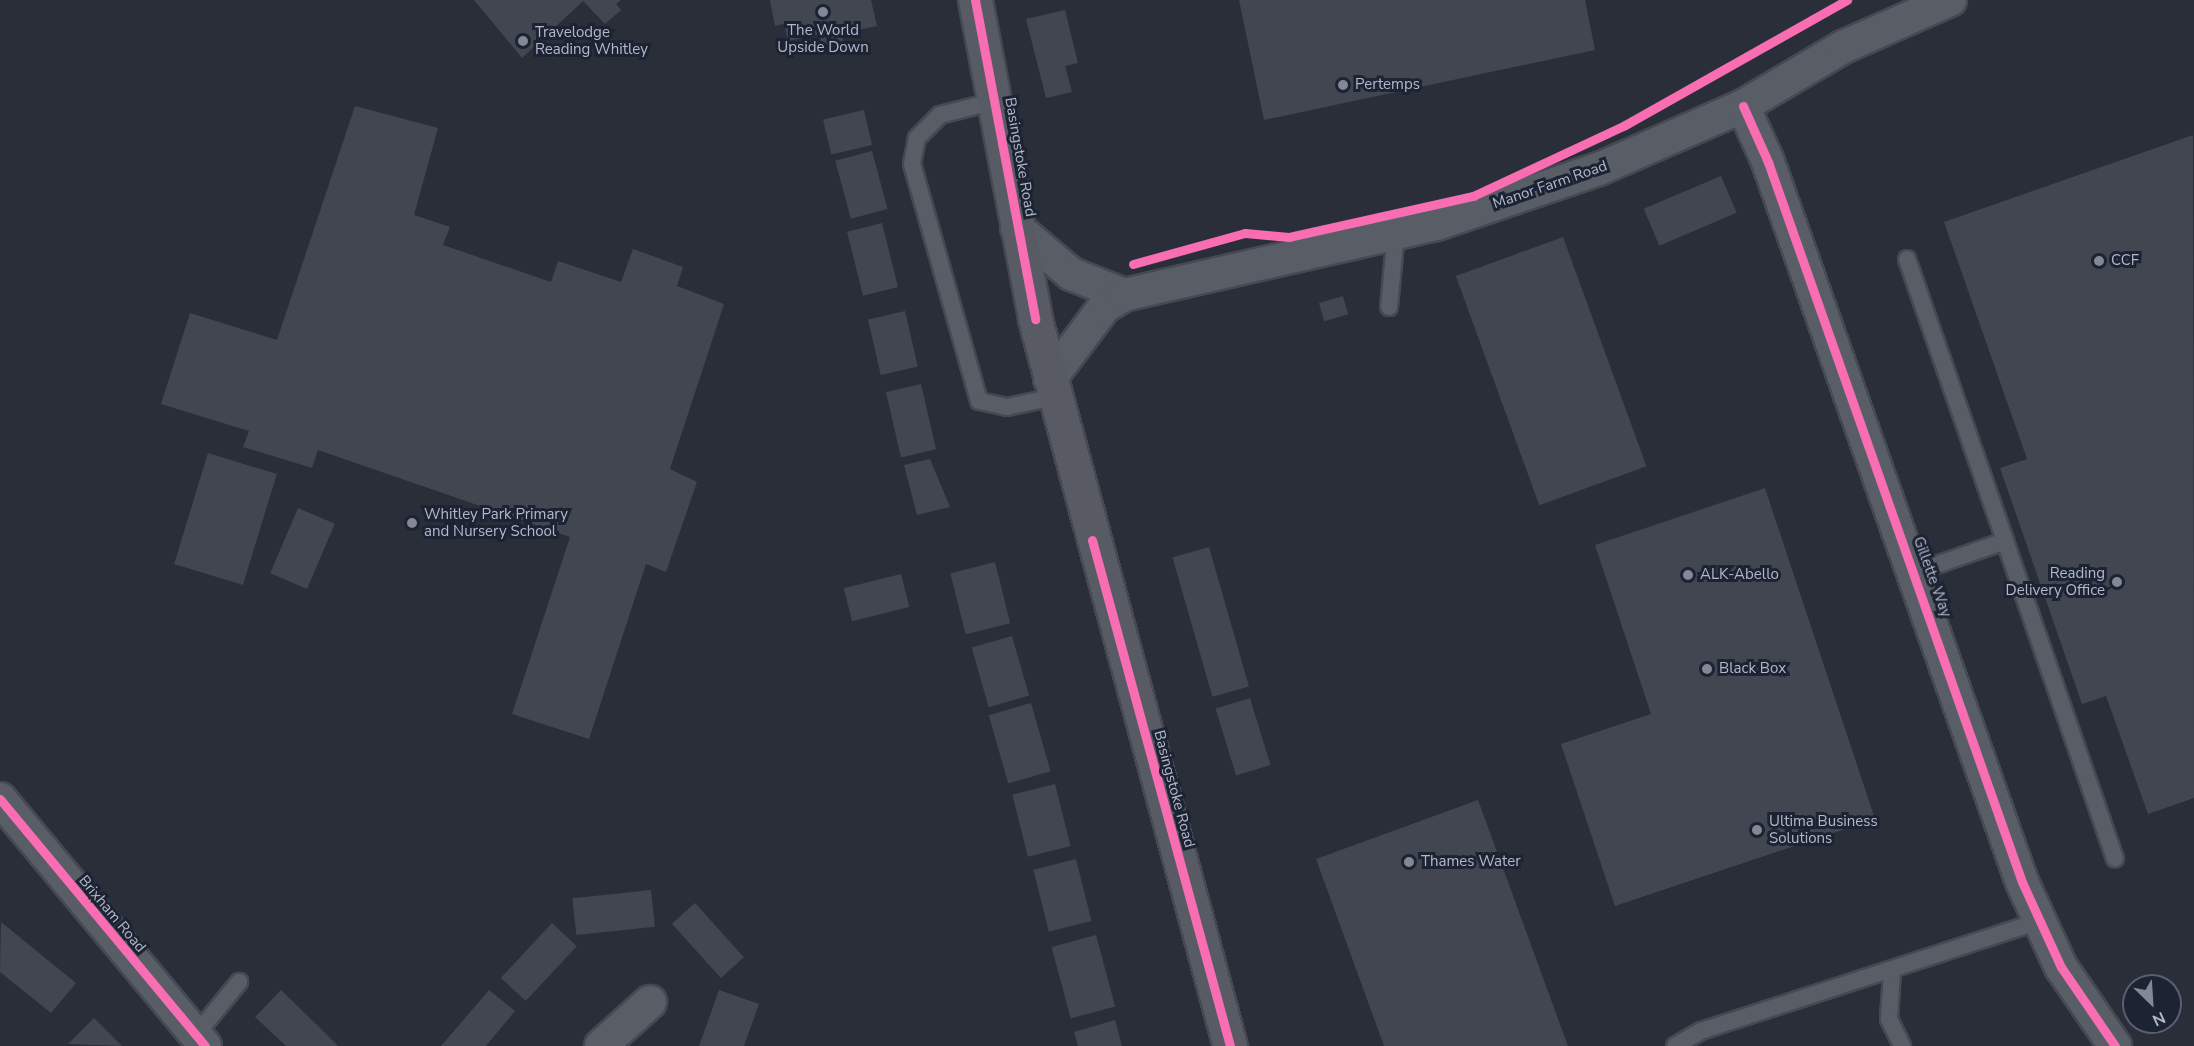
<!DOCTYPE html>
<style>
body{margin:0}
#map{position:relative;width:2194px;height:1046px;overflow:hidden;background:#292e39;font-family:"Nunito Sans",sans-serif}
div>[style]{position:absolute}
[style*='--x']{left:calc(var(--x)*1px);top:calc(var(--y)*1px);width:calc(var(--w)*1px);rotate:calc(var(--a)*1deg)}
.building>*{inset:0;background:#424650;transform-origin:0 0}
.roads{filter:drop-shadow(2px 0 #454952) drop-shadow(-2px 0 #454952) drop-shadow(0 2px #454952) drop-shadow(0 -2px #454952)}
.service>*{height:16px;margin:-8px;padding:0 8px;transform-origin:8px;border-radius:8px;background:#595d66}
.minor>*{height:32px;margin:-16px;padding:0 16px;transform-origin:16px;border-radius:16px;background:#595d66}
.secondary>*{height:33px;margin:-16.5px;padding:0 16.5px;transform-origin:16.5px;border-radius:16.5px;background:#585b64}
.cycleway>*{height:9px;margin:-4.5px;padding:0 4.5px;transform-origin:4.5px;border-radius:4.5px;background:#f96db3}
.dots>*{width:16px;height:16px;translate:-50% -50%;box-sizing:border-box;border:3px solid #1c2333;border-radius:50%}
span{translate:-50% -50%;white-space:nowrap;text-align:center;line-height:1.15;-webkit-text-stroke:6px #1c2333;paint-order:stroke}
.poi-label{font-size:15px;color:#b3b9ca}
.left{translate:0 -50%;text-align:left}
.right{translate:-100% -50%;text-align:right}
.street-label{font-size:15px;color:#b3b9ca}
.north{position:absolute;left:2122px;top:974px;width:60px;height:60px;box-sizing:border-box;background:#1c2333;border:2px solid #585f6f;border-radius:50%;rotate:155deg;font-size:16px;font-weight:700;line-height:24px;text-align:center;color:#b3b9ca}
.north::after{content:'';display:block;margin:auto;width:21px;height:27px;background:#838897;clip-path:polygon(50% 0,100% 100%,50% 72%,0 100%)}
</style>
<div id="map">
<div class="building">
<div style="clip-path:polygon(474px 0,621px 0,616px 4px,621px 10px,605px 24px,583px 1px,522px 58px)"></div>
<div style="clip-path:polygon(770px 0,871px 0,877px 26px,842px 33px,843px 41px,822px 46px,820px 34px,788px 41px,784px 24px,775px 26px)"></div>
<div style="clip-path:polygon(1239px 0,1585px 0,1595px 50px,1264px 120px)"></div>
<div style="clip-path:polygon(1065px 10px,1078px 63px,1065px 66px,1072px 92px,1046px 98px,1026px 19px)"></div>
<div style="clip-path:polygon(355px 106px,438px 128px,414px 215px,450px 227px,443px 245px,551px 282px,558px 261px,621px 282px,633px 249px,683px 267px,677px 286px,724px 304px,670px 469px,697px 482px,666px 572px,646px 564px,589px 739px,512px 714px,570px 537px,318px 450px,312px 468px,243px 447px,249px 431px,161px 404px,190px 313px,277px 340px)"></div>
<div style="left:864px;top:110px;width:36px;height:42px;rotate:77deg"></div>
<div style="clip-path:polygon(2193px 135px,2194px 798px,2148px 814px,2106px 696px,2082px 704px,2000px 468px,2027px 459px,1944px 222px)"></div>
<div style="left:872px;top:151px;width:60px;height:38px;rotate:75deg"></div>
<div style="left:1721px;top:176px;width:40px;height:84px;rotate:67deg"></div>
<div style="left:882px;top:223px;width:66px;height:36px;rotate:76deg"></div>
<div style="left:1563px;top:237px;width:244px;height:114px;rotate:70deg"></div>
<div style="left:1343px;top:296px;width:19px;height:25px;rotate:74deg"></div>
<div style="left:905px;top:311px;width:57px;height:38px;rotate:77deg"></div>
<div style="left:921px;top:384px;width:67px;height:36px;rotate:77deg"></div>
<div style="left:208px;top:453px;width:72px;height:116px;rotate:17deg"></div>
<div style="clip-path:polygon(930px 459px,950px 507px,917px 515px,904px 465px)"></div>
<div style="clip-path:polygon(1765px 488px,1875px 819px,1615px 906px,1561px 744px,1651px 714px,1595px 545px)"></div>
<div style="left:298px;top:508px;width:40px;height:71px;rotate:23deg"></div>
<div style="left:1209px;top:547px;width:145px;height:38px;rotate:74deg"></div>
<div style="left:995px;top:562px;width:63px;height:46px;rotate:76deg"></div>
<div style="left:901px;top:574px;width:34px;height:59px;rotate:76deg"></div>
<div style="left:1012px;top:636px;width:62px;height:42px;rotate:74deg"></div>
<div style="left:1250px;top:698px;width:70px;height:36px;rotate:73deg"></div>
<div style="left:1031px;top:703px;width:71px;height:44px;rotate:74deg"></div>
<div style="left:1055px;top:784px;width:64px;height:44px;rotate:76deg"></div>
<div style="clip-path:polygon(1478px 800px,1568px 1046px,1384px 1046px,1316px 859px)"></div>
<div style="left:1076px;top:859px;width:64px;height:44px;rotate:76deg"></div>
<div style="left:651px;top:890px;width:37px;height:79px;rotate:84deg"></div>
<div style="left:695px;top:903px;width:73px;height:31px;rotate:48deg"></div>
<div style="clip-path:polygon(1px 922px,76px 983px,51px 1013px,0 972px)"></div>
<div style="left:552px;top:923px;width:34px;height:75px;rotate:43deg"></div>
<div style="left:1096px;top:935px;width:74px;height:46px;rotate:75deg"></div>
<div style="clip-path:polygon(281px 990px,316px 1024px,338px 1046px,286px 1046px,255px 1017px)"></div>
<div style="clip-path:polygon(489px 990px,515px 1011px,486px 1046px,441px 1046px)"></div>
<div style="clip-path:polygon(719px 990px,759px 1004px,744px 1046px,699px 1046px)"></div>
<div style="clip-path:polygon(94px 1018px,122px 1046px,68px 1044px)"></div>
<div style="clip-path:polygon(1115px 1020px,1122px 1046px,1078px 1046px,1074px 1032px)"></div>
</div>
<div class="roads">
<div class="service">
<div style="--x:995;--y:101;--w:57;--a:165.7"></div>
<div style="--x:940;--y:115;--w:33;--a:135"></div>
<div style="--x:917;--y:138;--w:26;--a:101"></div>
<div style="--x:912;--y:164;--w:246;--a:74.2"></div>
<div style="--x:979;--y:401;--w:29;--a:12"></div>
<div style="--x:1007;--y:407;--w:48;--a:-12"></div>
<div style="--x:1907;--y:259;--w:299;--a:70.8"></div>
<div style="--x:1389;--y:307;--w:74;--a:-84.6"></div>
<div style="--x:1916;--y:572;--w:94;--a:-19.2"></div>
<div style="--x:2005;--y:541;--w:336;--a:70.9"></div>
<div style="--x:1892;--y:972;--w:47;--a:93.7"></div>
<div style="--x:1889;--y:1019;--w:30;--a:64"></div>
<div style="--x:195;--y:1036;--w:70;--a:-50.8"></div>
<div style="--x:1675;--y:1046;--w:30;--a:-30"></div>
<div style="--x:1701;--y:1031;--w:356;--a:-18"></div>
</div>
<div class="minor">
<div style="--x:1743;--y:106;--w:61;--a:65.9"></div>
<div style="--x:1768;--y:162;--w:763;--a:70.57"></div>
<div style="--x:2022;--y:882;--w:94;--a:65.4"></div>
<div style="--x:2061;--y:967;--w:96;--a:55.6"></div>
<div style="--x:1017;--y:228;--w:71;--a:40.4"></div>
<div style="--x:1071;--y:274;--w:57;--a:21.6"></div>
<div style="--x:1050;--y:379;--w:90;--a:-53.1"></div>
<div style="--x:1104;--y:307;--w:23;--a:-31"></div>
<div style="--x:1124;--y:295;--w:321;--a:-12.8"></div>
<div style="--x:1437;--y:224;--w:171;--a:-18.8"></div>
<div style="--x:1599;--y:169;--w:157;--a:-23.6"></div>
<div style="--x:1743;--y:106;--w:116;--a:-30.5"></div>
<div style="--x:1843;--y:47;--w:117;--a:-23.7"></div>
<div style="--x:0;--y:799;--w:321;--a:50.3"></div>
<div style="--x:601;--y:1046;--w:66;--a:-41.9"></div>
</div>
<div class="secondary">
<div style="--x:975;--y:0;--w:325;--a:79.3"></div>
<div style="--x:1035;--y:319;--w:753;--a:74.99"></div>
</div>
</div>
<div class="cycleway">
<div style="--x:975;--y:0;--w:325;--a:79.3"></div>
<div style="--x:1743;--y:106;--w:61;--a:65.9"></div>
<div style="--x:1768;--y:162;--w:763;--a:70.57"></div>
<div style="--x:2022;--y:882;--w:94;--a:65.4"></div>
<div style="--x:2061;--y:967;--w:96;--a:55.6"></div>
<div style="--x:1133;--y:264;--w:116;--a:-15.5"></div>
<div style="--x:1245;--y:233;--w:44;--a:5.2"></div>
<div style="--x:1289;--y:237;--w:189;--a:-12.6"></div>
<div style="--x:1473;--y:196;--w:168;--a:-25"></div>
<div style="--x:1625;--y:125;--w:255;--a:-29.4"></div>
<div style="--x:1092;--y:540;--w:524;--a:74.74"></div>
<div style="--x:0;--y:799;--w:321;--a:50.3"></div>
</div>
<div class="dots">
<div style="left:823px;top:12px;background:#838897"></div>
<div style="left:523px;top:41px;background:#838897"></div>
<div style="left:1343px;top:85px;background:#838897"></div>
<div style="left:2099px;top:261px;background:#838897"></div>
<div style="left:412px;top:523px;background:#838897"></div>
<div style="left:1688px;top:575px;background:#838897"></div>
<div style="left:2117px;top:582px;background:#838897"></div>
<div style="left:1707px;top:669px;background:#838897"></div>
<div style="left:1757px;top:830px;background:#838897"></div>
<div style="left:1409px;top:862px;background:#838897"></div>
</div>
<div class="poi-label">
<span style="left:823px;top:39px">The World<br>Upside Down</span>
<span class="left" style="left:535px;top:41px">Travelodge<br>Reading Whitley</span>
<span class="left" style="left:1355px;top:85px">Pertemps</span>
<span class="left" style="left:2111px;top:261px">CCF</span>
<span class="left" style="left:424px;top:523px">Whitley Park Primary<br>and Nursery School</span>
<span class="right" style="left:2105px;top:582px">Reading<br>Delivery Office</span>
<span class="left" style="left:1700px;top:575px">ALK-Abello</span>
<span class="left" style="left:1719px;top:669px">Black Box</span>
<span class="left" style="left:1769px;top:830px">Ultima Business<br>Solutions</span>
<span class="left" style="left:1421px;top:862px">Thames Water</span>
</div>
<div class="street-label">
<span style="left:1020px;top:157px;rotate:80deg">Basingstoke Road</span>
<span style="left:1550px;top:185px;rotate:-19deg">Manor Farm Road</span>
<span style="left:1932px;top:577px;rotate:70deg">Gillette Way</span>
<span style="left:1174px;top:789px;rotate:75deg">Basingstoke Road</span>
<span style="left:112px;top:914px;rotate:50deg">Brixham Road</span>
</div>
<div class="north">N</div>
</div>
